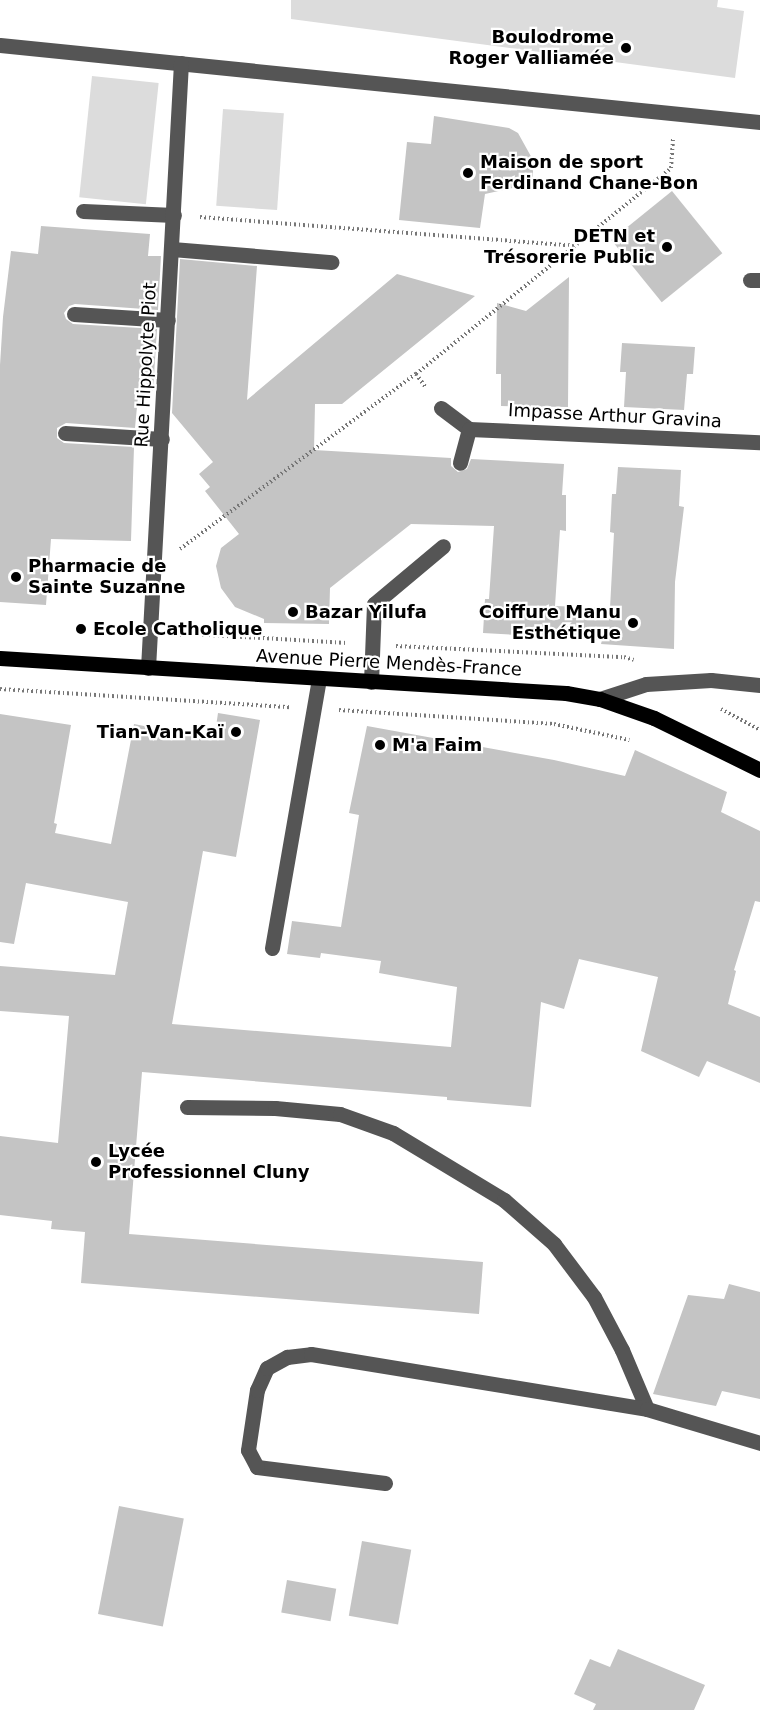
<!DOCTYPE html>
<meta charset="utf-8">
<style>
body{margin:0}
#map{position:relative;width:760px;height:1710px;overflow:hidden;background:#fff;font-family:"DejaVu Sans",sans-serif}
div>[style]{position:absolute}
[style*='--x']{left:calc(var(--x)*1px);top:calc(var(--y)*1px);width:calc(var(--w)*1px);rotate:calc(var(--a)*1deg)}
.green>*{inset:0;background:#dcdcdc;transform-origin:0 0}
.building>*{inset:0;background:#c4c4c4;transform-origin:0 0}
.path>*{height:4px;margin-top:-2px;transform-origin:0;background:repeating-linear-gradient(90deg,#777 0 1.5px,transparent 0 4.5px)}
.minor>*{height:15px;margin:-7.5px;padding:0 7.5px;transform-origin:7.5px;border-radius:7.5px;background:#555}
.major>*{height:15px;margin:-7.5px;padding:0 7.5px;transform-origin:7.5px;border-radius:7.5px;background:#000}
.dots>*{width:16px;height:16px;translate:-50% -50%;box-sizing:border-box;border:3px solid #fff;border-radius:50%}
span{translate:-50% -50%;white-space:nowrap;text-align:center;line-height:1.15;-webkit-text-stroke:4.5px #fff;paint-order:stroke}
.poi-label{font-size:18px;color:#000;font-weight:700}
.right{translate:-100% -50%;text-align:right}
.left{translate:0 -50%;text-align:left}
.street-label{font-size:18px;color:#000}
</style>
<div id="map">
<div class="green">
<div style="clip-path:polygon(291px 0,718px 0,717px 7px,744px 11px,735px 78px,291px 19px)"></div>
<div style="left:92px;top:76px;width:67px;height:122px;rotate:6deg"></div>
<div style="left:223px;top:109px;width:61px;height:97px;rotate:4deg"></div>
</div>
<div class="building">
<div style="clip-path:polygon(434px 116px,509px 128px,518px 133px,533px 160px,533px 179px,526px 185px,485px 194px,480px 228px,399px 220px,407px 142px,431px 144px)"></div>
<div style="left:672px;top:191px;width:80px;height:78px;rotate:51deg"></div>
<div style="clip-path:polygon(41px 226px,150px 234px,148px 256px,161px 256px,158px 310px,75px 304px,69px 306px,64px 313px,66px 319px,73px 324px,157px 329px,153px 391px,140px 375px,135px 428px,66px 423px,57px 428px,57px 438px,64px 443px,134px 447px,131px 541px,51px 539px,46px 605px,0 602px,0 365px,3px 317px,11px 251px,38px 254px)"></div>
<div style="clip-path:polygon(180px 259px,257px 266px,247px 400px,397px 274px,475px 296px,342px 404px,315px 404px,314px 450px,451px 458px,451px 466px,458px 472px,467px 469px,471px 459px,564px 464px,562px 495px,566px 495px,566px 531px,560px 530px,555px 606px,610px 608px,614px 533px,610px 532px,612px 494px,616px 494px,618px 467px,681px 470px,679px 506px,684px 507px,675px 582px,674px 649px,601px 644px,602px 640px,483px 633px,485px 599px,489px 599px,494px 526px,411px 524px,330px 588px,329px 624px,264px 623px,264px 619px,235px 607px,221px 588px,216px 566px,221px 548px,239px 534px,205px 491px,210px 487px,199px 474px,213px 462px,172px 413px)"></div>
<div style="clip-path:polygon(569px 277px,568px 407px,501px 406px,501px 374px,496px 374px,497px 303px,526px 311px)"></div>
<div style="clip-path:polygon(622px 343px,695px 347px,693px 374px,687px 374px,684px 410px,624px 407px,626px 372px,620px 372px)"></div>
<div style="clip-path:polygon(218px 713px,260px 720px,236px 857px,203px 851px,172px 1024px,451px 1047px,457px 987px,379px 973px,381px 961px,321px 953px,320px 958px,287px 954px,292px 921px,341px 927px,359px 815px,349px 813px,367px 726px,554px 760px,625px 776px,635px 750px,727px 792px,721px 812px,760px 831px,760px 902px,755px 901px,734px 970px,736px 971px,728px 1004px,760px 1017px,760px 1083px,707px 1061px,699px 1077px,641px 1051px,658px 977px,579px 959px,564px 1009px,541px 1002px,531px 1107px,447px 1100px,447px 1097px,142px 1072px,129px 1234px,483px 1262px,479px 1314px,81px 1283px,85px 1232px,51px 1229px,52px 1221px,0 1215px,0 1136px,58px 1143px,69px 1016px,0 1011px,0 966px,115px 975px,128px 902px,26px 883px,14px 944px,0 942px,0 714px,71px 725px,54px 823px,57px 824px,55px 833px,111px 844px,134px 724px,214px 740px)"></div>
<div style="clip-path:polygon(729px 1284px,760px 1292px,760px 1399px,722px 1391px,716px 1406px,653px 1394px,688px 1295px,724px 1299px)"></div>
<div style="left:119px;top:1506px;width:66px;height:110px;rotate:11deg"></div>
<div style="left:362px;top:1541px;width:50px;height:76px;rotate:10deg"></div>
<div style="left:287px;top:1580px;width:50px;height:33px;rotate:10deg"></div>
<div style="clip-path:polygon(618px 1649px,705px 1685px,694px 1710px,593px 1710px,596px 1704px,574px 1694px,590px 1659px,610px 1667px)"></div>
</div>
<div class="path">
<div style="--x:200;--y:217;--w:376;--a:4.4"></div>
<div style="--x:416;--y:374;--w:17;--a:54"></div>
<div style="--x:180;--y:549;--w:294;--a:-36.6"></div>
<div style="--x:416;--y:374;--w:328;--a:-38.9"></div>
<div style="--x:671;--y:168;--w:30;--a:-86"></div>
<div style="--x:175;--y:635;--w:34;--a:0"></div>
<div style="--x:209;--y:635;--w:138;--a:3.3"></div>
<div style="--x:396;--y:646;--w:228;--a:2.8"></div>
<div style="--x:624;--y:657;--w:10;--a:17"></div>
<div style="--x:0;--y:689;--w:291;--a:3.6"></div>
<div style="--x:721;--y:709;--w:44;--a:28.3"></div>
<div style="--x:339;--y:710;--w:215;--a:3.7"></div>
<div style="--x:554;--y:724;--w:77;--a:12"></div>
</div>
<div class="minor">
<div style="--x:0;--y:45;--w:764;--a:5.79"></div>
<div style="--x:83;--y:211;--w:91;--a:2.5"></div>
<div style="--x:172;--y:249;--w:160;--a:4.7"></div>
<div style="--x:750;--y:280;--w:10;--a:0"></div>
<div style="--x:74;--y:314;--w:94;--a:3.7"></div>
<div style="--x:441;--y:408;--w:35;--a:37"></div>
<div style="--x:469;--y:429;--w:35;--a:105"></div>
<div style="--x:469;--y:429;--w:291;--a:2.6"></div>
<div style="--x:65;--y:433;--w:97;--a:3.5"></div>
<div style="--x:148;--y:668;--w:606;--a:-86.88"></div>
<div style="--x:371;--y:682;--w:78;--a:-87.8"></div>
<div style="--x:374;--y:604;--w:90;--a:-40"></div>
<div style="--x:600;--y:699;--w:48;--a:-18.1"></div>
<div style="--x:646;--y:684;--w:65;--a:-3.5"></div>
<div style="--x:711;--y:680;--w:49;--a:5.8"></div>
<div style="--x:272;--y:948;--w:274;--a:-80.1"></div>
<div style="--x:187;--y:1107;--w:88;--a:0.7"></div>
<div style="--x:275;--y:1108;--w:65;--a:5.3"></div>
<div style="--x:340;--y:1114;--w:56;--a:19.7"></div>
<div style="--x:393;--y:1133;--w:130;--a:31.1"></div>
<div style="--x:504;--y:1200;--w:67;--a:41.3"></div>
<div style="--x:554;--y:1244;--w:66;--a:53"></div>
<div style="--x:594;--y:1297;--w:60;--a:62.2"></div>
<div style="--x:622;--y:1350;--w:64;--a:67"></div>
<div style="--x:385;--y:1483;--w:129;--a:-172.9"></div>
<div style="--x:257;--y:1467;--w:19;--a:-118"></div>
<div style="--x:248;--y:1450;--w:61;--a:-81.5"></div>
<div style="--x:257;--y:1390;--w:24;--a:-66"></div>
<div style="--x:267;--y:1368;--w:23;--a:-29"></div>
<div style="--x:287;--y:1357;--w:24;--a:-7"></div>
<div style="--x:311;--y:1354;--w:340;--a:9.3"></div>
<div style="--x:647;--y:1409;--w:118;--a:16.7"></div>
</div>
<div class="major">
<div style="--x:0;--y:658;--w:567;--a:3.54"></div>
<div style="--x:566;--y:693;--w:35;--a:10"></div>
<div style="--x:600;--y:699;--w:57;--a:19.4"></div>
<div style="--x:654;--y:718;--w:118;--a:26.1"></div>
</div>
<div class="dots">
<div style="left:626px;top:48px;background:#000"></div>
<div style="left:468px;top:173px;background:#000"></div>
<div style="left:667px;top:247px;background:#000"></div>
<div style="left:16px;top:577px;background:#000"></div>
<div style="left:293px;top:612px;background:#000"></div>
<div style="left:633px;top:623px;background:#000"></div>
<div style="left:81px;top:629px;background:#000"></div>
<div style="left:236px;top:732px;background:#000"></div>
<div style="left:380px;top:745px;background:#000"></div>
<div style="left:96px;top:1162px;background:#000"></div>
</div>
<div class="poi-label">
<span class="right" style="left:614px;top:48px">Boulodrome<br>Roger Valliamée</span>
<span class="left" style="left:480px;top:173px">Maison de sport<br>Ferdinand Chane-Bon</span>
<span class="right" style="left:655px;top:247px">DETN et<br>Trésorerie Public</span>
<span class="left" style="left:28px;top:577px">Pharmacie de<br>Sainte Suzanne</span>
<span class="left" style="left:305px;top:612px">Bazar Yilufa</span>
<span class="right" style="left:621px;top:623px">Coiffure Manu<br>Esthétique</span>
<span class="left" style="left:93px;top:629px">Ecole Catholique</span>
<span class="right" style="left:224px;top:732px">Tian-Van-Kaï</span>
<span class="left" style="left:392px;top:745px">M'a Faim</span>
<span class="left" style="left:108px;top:1162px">Lycée<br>Professionnel Cluny</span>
</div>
<div class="street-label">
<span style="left:146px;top:365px;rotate:-87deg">Rue Hippolyte Piot</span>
<span style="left:615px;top:416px;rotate:3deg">Impasse Arthur Gravina</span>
<span style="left:389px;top:663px;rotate:3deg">Avenue Pierre Mendès-France</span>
</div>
</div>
